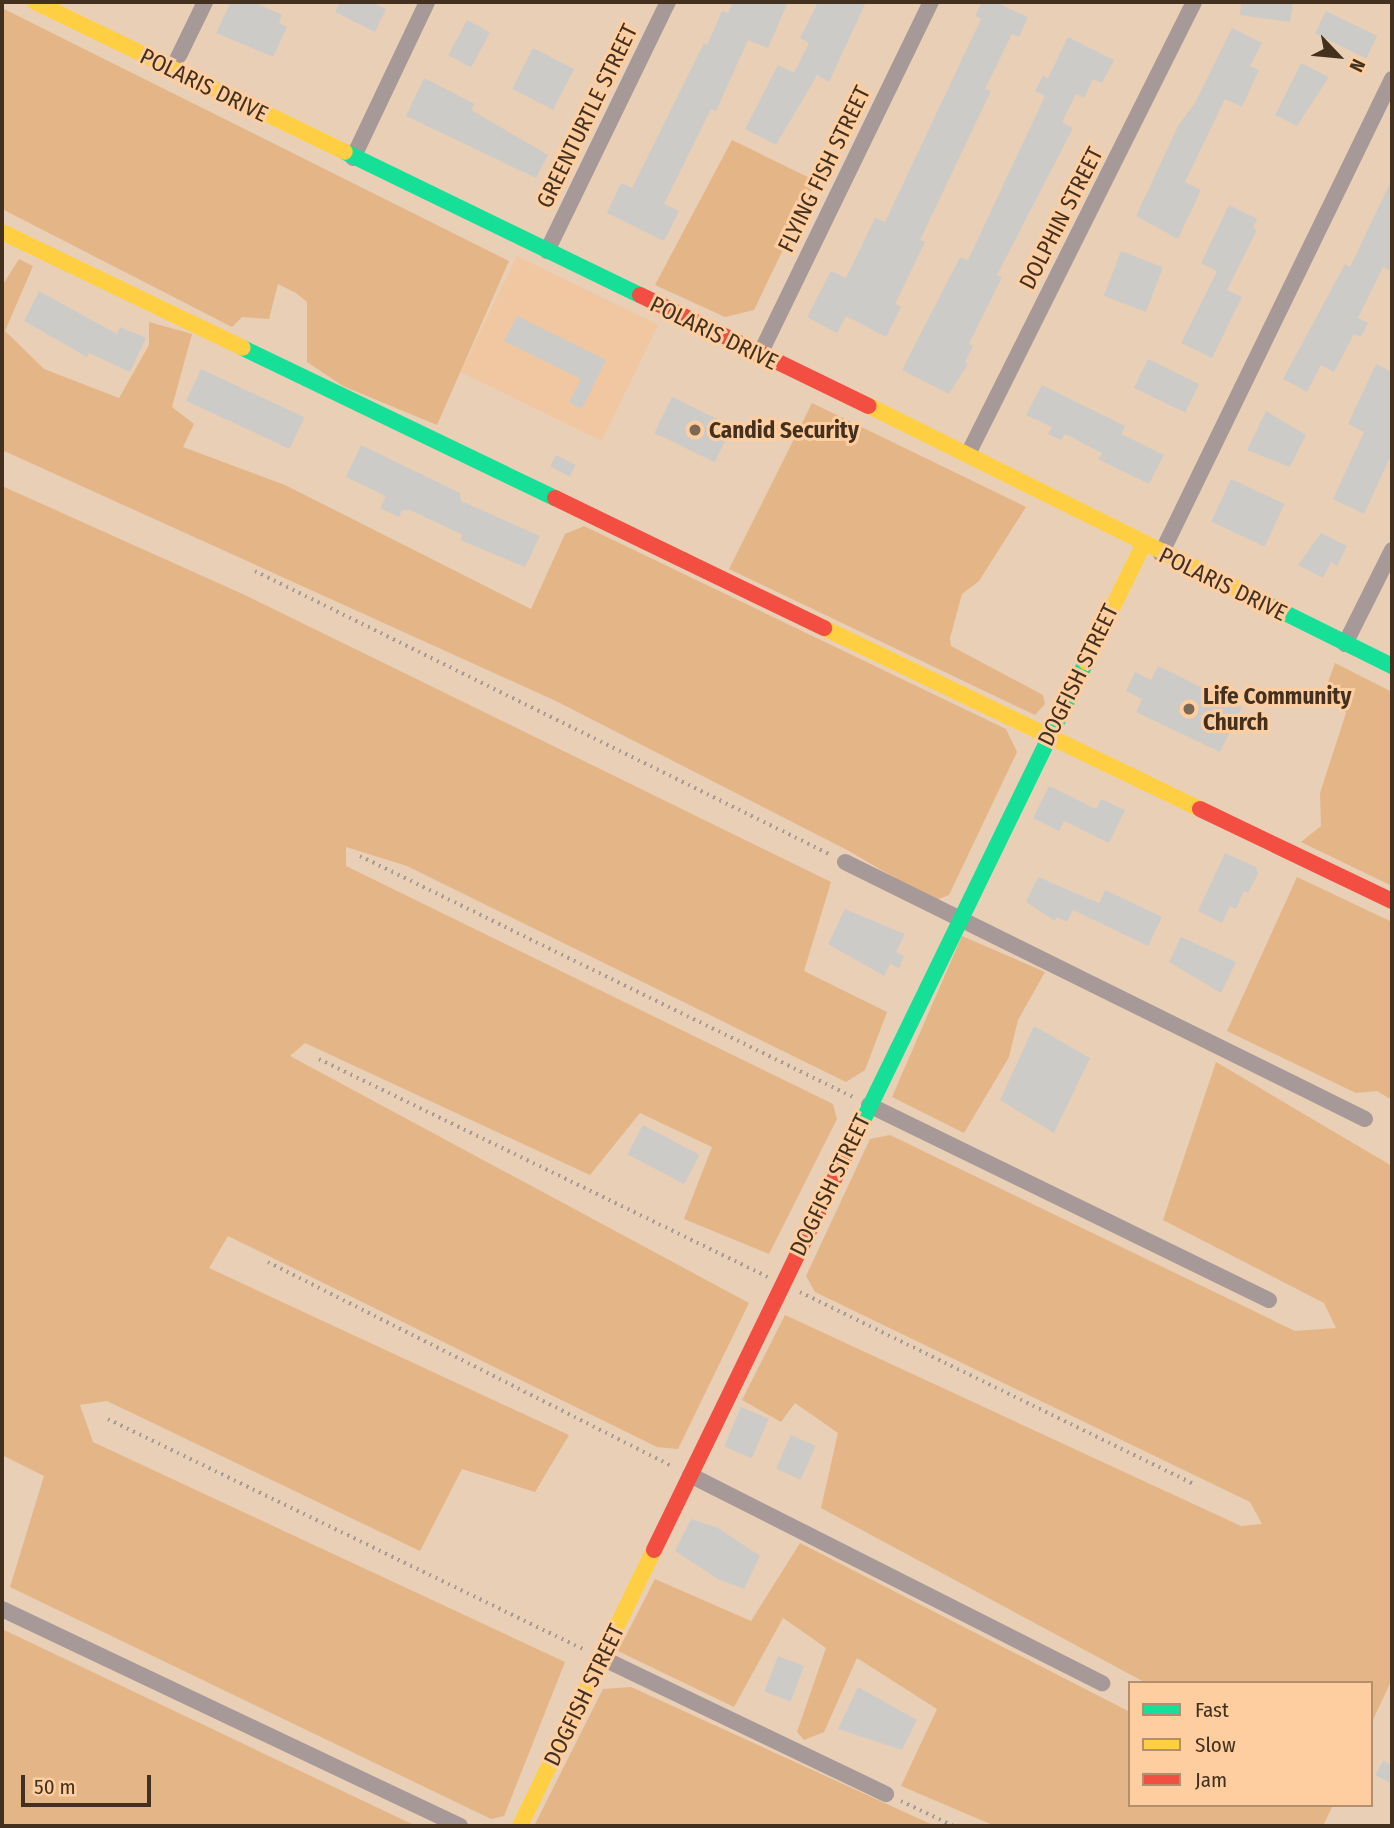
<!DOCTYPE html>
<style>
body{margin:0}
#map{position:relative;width:1394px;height:1828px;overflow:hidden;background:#e9cfb6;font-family:"Fira Sans Condensed",sans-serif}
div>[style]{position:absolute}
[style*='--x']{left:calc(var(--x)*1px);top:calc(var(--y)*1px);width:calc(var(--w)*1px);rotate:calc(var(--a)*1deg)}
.built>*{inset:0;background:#f0c7a0;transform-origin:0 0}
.green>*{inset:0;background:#e4b587}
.building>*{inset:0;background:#cdcbc8;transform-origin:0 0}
.path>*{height:3.5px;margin-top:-1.75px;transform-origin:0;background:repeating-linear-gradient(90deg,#a89a94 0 2px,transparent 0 7px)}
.street>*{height:16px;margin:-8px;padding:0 8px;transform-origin:8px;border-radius:8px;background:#a79998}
.fast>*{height:16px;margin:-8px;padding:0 8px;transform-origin:8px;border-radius:8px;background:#16e098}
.slow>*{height:16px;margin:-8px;padding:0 8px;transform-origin:8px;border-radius:8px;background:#ffcf43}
.jam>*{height:16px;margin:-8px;padding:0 8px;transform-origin:8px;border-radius:8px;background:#f24e42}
.dots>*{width:19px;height:19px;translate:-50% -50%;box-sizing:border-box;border:4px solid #fecea1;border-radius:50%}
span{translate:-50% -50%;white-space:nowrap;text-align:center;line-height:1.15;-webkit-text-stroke:6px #fecea1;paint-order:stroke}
.street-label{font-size:23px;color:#43301e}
.poi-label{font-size:23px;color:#43301e;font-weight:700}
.left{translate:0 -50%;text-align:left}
.frame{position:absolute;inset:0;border:4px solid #43301e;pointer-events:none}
.legend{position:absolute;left:1128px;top:1681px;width:245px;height:126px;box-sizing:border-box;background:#fecea1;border:2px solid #b38f6d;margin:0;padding:9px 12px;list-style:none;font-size:21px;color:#43301e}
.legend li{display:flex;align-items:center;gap:14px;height:35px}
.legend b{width:35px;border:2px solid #b38f6d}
.north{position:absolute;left:1303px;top:21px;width:70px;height:70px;-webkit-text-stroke:5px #fecea1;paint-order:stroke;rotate:116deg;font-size:19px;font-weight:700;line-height:28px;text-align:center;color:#43301e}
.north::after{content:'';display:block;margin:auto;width:24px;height:32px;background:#43301e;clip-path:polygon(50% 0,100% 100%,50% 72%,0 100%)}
.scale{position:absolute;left:21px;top:1775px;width:130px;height:32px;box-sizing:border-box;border:4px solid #43301e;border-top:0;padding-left:9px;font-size:21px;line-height:24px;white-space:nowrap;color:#43301e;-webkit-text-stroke:5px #fecea1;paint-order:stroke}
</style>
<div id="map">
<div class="built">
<div style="left:517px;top:256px;width:157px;height:129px;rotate:26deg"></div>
</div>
<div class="green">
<div style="clip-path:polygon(2px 8px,509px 261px,437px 425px,343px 386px,307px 362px,307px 302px,296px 293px,278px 284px,269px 319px,242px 317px,232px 327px,2px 209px)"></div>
<div style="clip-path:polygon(732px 140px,816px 181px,754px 310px,725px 317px,655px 285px)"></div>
<div style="clip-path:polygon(19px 259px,33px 266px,5px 331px,44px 369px,119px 398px,149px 345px,149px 322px,192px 334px,172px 407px,194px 424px,183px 447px,285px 485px,531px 609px,565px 534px,584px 526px,1006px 729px,1017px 752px,949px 895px,934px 901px,849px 851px,556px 701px,2px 450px,2px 286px)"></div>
<div style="clip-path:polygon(812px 403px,1026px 507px,979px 581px,962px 594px,950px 638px,951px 646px,1043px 695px,1045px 704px,1035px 715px,729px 569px)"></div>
<div style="clip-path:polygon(2px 486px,247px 596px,831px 882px,804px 971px,887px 1012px,865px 1070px,846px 1082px,407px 866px,346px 847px,346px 866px,833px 1104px,837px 1119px,769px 1254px,684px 1219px,712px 1147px,640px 1113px,590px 1175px,305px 1043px,290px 1056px,749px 1303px,678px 1449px,657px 1447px,228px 1236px,209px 1268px,569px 1435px,535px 1492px,462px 1469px,420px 1551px,107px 1401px,80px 1405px,93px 1442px,565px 1662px,504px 1816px,491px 1819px,10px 1587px,44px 1476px,2px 1455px)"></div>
<div style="clip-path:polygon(1335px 663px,1392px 692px,1392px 886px,1301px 842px,1321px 826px,1320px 793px,1346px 713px,1327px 685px)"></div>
<div style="clip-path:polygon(1297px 877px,1392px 922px,1392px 1100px,1377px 1091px,1356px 1093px,1227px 1031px)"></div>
<div style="clip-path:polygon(962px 936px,1045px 972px,1018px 1020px,1009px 1057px,964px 1133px,892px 1097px)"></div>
<div style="clip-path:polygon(1216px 1062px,1392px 1166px,1392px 1679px,1371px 1724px,1371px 1683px,1146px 1683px,821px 1508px,838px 1433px,795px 1403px,781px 1422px,742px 1400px,785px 1315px,1241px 1526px,1262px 1524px,1250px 1502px,815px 1292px,806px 1276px,870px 1139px,890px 1135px,1295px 1331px,1336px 1328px,1324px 1303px,1163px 1220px)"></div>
<div style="clip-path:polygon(800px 1543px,1130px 1712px,1130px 1805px,1333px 1805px,1323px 1826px,995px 1826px,901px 1786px,937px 1709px,857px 1658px,824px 1732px,804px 1740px,797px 1732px,826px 1648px,783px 1618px,734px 1707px,618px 1651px,655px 1579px,751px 1621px)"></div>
<div style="clip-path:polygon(2px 1629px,416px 1826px,2px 1826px)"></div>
<div style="clip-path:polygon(631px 1687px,935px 1826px,534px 1826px,603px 1689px)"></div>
</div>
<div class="building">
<div style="clip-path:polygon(231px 2px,254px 2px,282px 15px,279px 23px,287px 27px,273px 57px,216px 33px)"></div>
<div style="clip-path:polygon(340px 2px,371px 2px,386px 9px,375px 32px,335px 12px)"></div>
<div style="clip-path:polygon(733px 2px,788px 2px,768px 48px,748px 40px,716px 111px,711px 109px,664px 204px,679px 211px,664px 241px,607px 213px,621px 183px,632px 188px,704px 43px,707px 45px,722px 11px,728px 13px)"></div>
<div style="clip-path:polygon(818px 2px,866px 2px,829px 82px,817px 75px,776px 145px,745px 129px,778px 65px,794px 73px,809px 43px,800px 38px)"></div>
<div style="clip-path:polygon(982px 2px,995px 2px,1028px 17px,1019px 37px,1012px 34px,985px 89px,991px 91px,920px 240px,925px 242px,895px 304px,901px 307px,886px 337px,846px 316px,837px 333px,807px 317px,831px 271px,846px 278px,875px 218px,885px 222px,981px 19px,975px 16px)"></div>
<div style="clip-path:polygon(1241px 2px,1293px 2px,1290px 22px,1240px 15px)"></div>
<div style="left:1326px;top:11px;width:57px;height:25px;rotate:26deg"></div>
<div style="left:467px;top:20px;width:26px;height:40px;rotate:28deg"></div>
<div style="clip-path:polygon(1232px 28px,1262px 43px,1250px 66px,1259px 70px,1242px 107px,1225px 99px,1185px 182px,1201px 190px,1178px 239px,1136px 216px,1179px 124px,1195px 103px)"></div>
<div style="clip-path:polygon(1068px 37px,1114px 60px,1102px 83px,1093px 79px,1084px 98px,1076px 94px,1062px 122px,1073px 128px,997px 275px,1002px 277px,969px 344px,973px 346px,965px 362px,968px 364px,949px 394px,902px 370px,960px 257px,968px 260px,1045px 96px,1035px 91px,1043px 75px,1048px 78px)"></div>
<div style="left:533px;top:48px;width:46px;height:46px;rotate:27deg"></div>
<div style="clip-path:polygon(1301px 63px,1329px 77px,1297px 126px,1275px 115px)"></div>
<div style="clip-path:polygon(424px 78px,475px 104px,471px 110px,548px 155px,536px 178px,406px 116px)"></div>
<div style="clip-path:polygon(1392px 179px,1392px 271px,1383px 267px,1358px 318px,1368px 323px,1361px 337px,1354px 334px,1334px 372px,1321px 365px,1307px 392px,1283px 379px,1345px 264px,1350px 267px)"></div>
<div style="clip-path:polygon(1229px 205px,1257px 219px,1253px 228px,1257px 230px,1227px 290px,1242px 297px,1212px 358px,1181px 343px,1217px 271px,1201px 263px)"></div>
<div style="left:1121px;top:251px;width:45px;height:48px;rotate:21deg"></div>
<div style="clip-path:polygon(39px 291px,117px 334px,120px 327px,146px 338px,130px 372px,89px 353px,87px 357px,24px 321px)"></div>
<div style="clip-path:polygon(517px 316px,606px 360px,582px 409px,569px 402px,581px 379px,504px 341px)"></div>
<div style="left:1148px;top:359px;width:57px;height:32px;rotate:26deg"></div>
<div style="clip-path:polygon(1376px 364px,1392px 372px,1392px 453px,1364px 514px,1333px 499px,1364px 432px,1348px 424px)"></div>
<div style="left:201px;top:369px;width:114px;height:35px;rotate:25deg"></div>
<div style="clip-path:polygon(1042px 385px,1125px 426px,1121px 434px,1164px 455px,1149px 484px,1098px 459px,1102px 453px,1065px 434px,1061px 440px,1048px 434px,1052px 427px,1026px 415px)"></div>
<div style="left:672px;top:397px;width:67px;height:40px;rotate:26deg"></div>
<div style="clip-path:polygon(1266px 411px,1306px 435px,1290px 467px,1247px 450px)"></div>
<div style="clip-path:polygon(361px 445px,460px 493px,461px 501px,540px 536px,525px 567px,460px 540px,463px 535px,410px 510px,402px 510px,399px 517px,380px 508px,386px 496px,346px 477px)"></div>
<div style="left:556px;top:455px;width:22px;height:13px;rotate:27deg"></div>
<div style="left:1231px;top:479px;width:59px;height:47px;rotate:25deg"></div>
<div style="clip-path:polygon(1321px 533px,1347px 546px,1337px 566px,1331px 562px,1323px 578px,1298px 565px)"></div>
<div style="clip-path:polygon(1158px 666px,1242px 707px,1220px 752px,1136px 712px,1142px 699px,1126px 691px,1135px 672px,1151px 680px)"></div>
<div style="clip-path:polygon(1049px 786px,1096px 809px,1101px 799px,1125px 810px,1109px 843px,1064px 821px,1059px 831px,1033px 818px)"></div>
<div style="clip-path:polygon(1225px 853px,1256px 867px,1258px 874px,1248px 893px,1244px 891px,1236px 909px,1230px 906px,1222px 923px,1198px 911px)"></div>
<div style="clip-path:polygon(1038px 877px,1099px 903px,1105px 890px,1162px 917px,1148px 946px,1073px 910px,1067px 922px,1057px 917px,1055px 921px,1026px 902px)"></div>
<div style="clip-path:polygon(845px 909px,905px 934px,896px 952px,904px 956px,899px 968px,890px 964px,884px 976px,828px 944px)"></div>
<div style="clip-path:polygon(1181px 937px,1236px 962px,1221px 993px,1169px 962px)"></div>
<div style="clip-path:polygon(1034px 1026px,1090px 1058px,1054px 1133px,1000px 1100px)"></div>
<div style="left:643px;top:1125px;width:64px;height:33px;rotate:28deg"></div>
<div style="left:741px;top:1407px;width:30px;height:43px;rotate:23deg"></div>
<div style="left:791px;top:1435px;width:27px;height:37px;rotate:24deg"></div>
<div style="clip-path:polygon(691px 1519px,718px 1528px,760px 1556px,744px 1589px,718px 1579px,675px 1551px)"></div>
<div style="left:778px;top:1656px;width:28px;height:38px;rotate:21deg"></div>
<div style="clip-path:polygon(858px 1687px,917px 1720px,902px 1750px,838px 1729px)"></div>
<div style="clip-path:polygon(1383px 1761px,1392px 1765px,1392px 1784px,1375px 1775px)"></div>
</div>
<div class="path">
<div style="--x:255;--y:571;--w:644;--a:26.25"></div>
<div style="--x:360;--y:856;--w:551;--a:26.05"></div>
<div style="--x:319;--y:1059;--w:499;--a:25.9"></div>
<div style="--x:268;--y:1262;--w:454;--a:26.8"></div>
<div style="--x:800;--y:1292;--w:440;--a:26"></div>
<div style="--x:108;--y:1419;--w:530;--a:25.84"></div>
<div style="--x:901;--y:1801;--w:59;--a:25.3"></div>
</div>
<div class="street">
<div style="--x:172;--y:70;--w:76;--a:-64.1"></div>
<div style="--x:353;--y:158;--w:173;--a:-64.6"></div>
<div style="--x:547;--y:251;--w:277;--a:-64.1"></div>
<div style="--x:759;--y:356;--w:394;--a:-64.1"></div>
<div style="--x:968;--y:454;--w:505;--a:-63.43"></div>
<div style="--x:1161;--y:554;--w:528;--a:-64.07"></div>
<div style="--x:1345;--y:644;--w:105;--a:-63.4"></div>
<div style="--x:845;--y:862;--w:580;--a:26.3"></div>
<div style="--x:869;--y:1105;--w:445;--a:26"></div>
<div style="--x:690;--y:1475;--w:462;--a:26.8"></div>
<div style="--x:2;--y:1609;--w:507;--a:25.35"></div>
<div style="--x:602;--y:1658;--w:315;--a:25.6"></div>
</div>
<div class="fast">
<div style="--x:345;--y:152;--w:328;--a:25.9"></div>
<div style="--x:243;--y:348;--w:346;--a:25.7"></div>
<div style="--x:1255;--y:598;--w:153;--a:26.4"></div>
<div style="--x:853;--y:1141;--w:533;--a:-64.06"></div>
</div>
<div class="slow">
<div style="--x:35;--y:2;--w:344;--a:25.8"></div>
<div style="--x:2;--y:232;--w:267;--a:25.7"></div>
<div style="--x:869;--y:406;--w:431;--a:26.4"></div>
<div style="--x:824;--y:628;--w:417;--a:25.7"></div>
<div style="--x:1086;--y:662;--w:130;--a:-64"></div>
<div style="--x:520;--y:1826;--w:307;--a:-64.1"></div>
</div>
<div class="jam">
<div style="--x:640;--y:295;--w:254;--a:25.9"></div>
<div style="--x:555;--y:498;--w:299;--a:25.8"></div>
<div style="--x:1200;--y:809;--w:213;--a:25.6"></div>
<div style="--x:654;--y:1550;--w:455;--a:-64.1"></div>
</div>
<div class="dots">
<div style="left:695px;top:430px;background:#7d6853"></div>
<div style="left:1189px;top:709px;background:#7d6853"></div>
</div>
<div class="street-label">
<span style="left:204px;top:85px;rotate:26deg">POLARIS DRIVE</span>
<span style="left:587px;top:116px;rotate:-64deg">GREENTURTLE STREET</span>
<span style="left:824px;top:169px;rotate:-64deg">FLYING FISH STREET</span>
<span style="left:1061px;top:218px;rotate:-63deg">DOLPHIN STREET</span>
<span style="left:714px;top:333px;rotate:26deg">POLARIS DRIVE</span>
<span style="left:1223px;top:584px;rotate:26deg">POLARIS DRIVE</span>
<span style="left:1078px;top:675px;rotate:-64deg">DOGFISH STREET</span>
<span style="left:830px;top:1185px;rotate:-64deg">DOGFISH STREET</span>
<span style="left:584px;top:1695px;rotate:-64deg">DOGFISH STREET</span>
</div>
<div class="poi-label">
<span class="left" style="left:709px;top:430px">Candid Security</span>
<span class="left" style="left:1203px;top:709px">Life Community<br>Church</span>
</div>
<div class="frame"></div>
<ul class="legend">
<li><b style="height:9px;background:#16e098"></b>Fast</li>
<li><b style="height:9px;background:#ffcf43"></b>Slow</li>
<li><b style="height:9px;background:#f24e42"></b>Jam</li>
</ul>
<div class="north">N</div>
<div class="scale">50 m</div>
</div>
